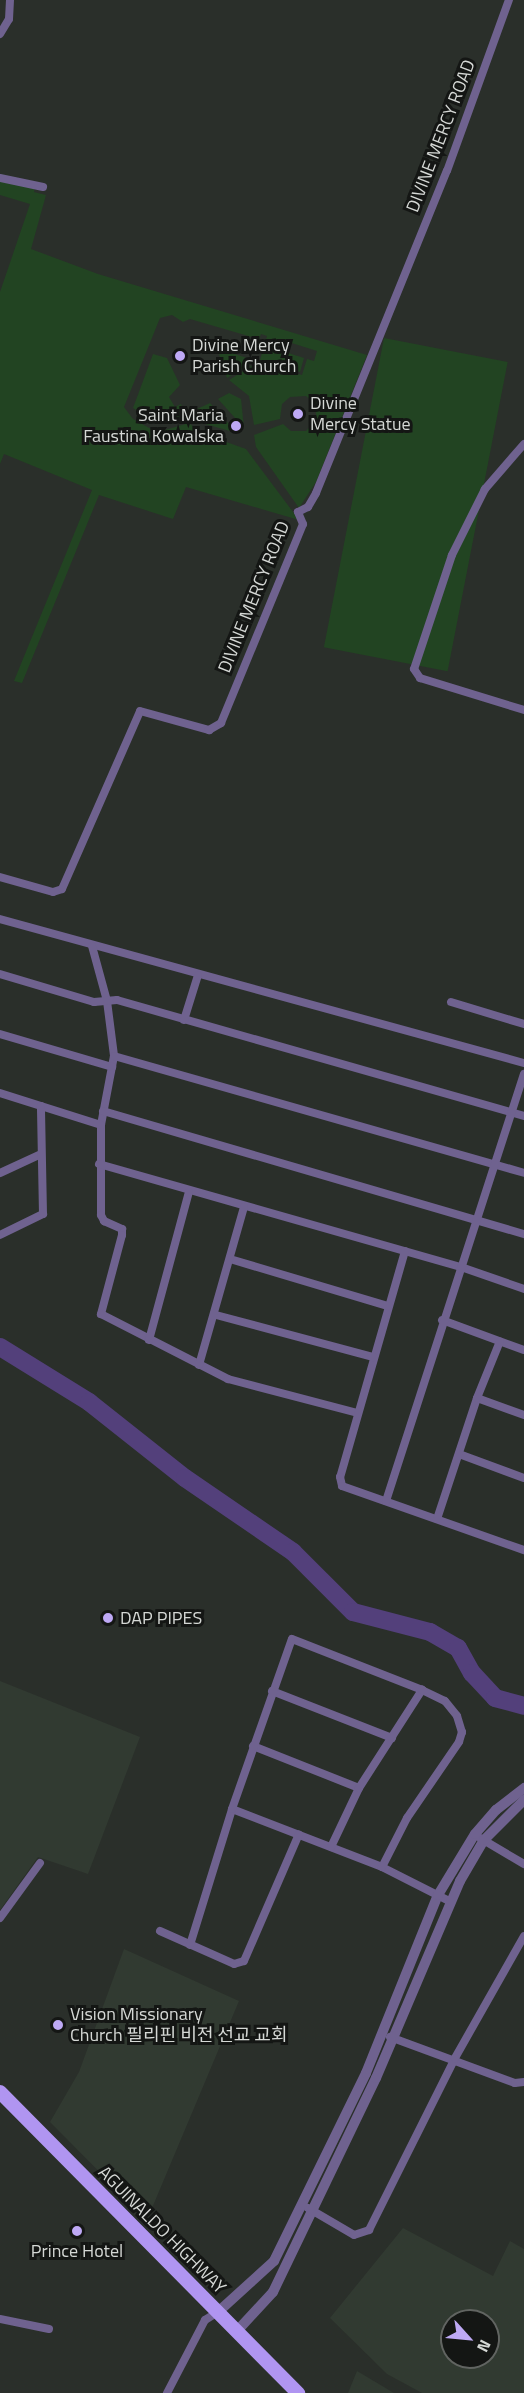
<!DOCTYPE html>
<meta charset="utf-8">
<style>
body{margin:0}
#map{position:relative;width:524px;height:2393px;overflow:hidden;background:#2a2f2a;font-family:"Titillium Web","Noto Sans KR",sans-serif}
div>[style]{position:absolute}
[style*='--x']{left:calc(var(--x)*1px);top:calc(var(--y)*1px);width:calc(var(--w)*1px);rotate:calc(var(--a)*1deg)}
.built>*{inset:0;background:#313a31}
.green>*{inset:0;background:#242;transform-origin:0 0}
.river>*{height:18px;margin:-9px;padding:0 9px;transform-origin:9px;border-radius:9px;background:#53407b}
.minor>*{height:8px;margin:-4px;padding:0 4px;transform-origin:4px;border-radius:4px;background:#6f628f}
.tertiary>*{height:10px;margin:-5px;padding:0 5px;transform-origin:5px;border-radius:5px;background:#6f628f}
.primary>*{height:14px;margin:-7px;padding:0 7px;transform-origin:7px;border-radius:7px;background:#b095f1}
.dots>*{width:16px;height:16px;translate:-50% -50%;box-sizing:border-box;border:3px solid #141614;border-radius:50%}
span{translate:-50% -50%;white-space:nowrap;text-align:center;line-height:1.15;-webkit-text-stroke:6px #141614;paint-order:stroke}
.street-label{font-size:18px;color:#d5d8d5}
.poi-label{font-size:18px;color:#d5d8d5}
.left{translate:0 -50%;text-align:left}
.right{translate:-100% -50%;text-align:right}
.north{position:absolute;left:440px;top:2309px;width:60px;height:60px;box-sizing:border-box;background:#141614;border:2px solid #616461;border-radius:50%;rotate:117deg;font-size:16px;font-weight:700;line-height:24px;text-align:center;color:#d5d8d5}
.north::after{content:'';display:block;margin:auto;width:21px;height:27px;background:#bea9f5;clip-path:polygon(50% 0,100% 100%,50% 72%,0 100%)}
</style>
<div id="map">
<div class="built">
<div style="clip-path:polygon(0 1681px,140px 1737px,88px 1874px,38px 1857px,0 1910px)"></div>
<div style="clip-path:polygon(124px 1949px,239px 2001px,147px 2220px,50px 2122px,79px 2072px)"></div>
<div style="clip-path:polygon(evenodd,403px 2228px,493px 2276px,510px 2241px,524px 2249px,524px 2393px,422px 2393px,387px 2374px,330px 2318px,403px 2228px,452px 2321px,488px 2321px,488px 2357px,452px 2357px,452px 2321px)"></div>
<div style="clip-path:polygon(357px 2371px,394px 2393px,348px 2393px)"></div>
</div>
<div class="green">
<div style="clip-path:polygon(0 174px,36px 182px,34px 192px,46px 195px,31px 249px,98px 274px,367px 355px,316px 482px,299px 508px,256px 447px,254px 435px,283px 424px,291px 431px,306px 431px,317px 419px,314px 403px,306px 396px,290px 397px,282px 404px,280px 419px,254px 425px,249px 396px,229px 380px,258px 362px,302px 375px,307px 359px,314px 361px,317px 351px,279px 339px,276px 349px,304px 358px,300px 372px,260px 360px,267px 336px,261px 334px,259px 339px,190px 319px,183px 322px,172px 315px,160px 318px,124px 407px,133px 419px,151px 429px,165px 430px,189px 423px,201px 433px,246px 449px,299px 520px,186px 487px,173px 519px,99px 495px,22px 683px,14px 681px,92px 490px,4px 454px,0 464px,0 292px,30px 204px,0 195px)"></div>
<div style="left:384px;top:338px;width:126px;height:315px;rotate:11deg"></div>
<div style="clip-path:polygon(217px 348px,253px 360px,252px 363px,227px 378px)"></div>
<div style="clip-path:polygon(153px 354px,167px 358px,180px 385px,169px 397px,175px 407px,181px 404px,186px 416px,155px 422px,133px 408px)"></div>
<div style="clip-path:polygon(229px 393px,241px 399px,244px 428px,218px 399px)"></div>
<div style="clip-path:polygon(210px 403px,236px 432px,237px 433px,198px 422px,197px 409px)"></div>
</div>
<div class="river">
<div style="--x:0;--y:1347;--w:105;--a:31.7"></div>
<div style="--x:89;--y:1402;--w:122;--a:38.4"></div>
<div style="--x:185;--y:1478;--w:131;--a:34.4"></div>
<div style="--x:293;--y:1552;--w:85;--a:45"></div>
<div style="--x:353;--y:1612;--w:80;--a:14.6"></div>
<div style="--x:430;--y:1632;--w:32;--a:30"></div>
<div style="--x:458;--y:1648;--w:29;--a:61"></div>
<div style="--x:472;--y:1673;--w:34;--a:47"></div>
<div style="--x:495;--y:1698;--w:30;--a:15"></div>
</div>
<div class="minor">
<div style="--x:0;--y:34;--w:17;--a:-59"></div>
<div style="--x:9;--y:19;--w:19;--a:-87"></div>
<div style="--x:0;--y:178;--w:44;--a:11.8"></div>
<div style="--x:524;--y:444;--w:60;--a:130.9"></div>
<div style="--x:485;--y:489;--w:74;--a:116.6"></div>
<div style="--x:452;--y:555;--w:120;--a:108.4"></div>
<div style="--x:414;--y:669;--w:11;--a:56"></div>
<div style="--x:420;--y:678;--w:109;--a:17.1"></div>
<div style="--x:0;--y:877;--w:55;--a:15.8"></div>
<div style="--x:53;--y:892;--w:9;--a:-18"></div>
<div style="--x:62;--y:889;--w:194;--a:-66.3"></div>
<div style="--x:140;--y:711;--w:72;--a:15.4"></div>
<div style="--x:209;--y:730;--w:14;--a:-30"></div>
<div style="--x:221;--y:723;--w:215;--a:-67.6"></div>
<div style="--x:303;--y:524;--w:13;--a:-113"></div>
<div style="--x:298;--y:512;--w:11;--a:-27"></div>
<div style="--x:308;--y:507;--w:16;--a:-60"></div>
<div style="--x:316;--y:493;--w:348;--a:-67.9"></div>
<div style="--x:447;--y:171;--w:182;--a:-70.1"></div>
<div style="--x:0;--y:919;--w:543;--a:15.37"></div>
<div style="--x:92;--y:946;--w:57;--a:74.7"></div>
<div style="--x:107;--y:1001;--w:55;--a:82.7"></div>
<div style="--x:114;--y:1056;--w:70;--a:100.7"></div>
<div style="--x:101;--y:1125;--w:90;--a:90"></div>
<div style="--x:101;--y:1215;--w:7;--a:63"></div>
<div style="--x:104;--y:1221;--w:20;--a:24"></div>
<div style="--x:122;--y:1229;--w:6;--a:90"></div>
<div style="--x:122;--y:1235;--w:82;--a:104.9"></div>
<div style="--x:101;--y:1314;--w:143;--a:27.1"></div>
<div style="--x:228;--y:1379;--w:134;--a:14.7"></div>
<div style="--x:0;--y:974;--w:98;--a:16.6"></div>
<div style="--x:94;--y:1002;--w:23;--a:-5"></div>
<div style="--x:117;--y:1000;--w:423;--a:15.9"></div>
<div style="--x:451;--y:1002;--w:76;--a:16.8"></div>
<div style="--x:184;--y:1020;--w:47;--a:-72.7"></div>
<div style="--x:0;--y:1034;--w:117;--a:16.4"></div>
<div style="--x:114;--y:1056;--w:426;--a:15.9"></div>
<div style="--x:0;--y:1093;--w:106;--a:17.6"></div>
<div style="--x:103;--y:1111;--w:439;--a:16.3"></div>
<div style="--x:99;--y:1164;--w:376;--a:15.9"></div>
<div style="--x:461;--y:1267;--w:67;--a:19.2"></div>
<div style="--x:0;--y:1173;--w:45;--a:-24.9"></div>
<div style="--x:0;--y:1235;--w:48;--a:-26"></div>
<div style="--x:43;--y:1214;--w:108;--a:-91.1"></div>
<div style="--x:405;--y:1251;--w:235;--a:106"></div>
<div style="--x:340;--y:1477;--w:9;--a:77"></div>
<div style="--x:342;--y:1486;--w:193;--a:19.4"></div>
<div style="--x:230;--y:1259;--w:165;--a:16.6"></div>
<div style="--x:216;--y:1315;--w:163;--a:15"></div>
<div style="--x:442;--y:1320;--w:87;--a:20.1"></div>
<div style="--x:149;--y:1340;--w:153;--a:-74.9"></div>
<div style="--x:199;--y:1365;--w:164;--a:-74.1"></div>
<div style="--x:477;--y:1398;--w:50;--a:19.9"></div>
<div style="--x:459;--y:1454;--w:69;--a:20.3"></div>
<div style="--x:386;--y:1501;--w:449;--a:-72.1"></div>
<div style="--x:437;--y:1519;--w:127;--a:-71.7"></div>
<div style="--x:477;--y:1398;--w:61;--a:-68"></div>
<div style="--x:272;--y:1691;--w:129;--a:21.4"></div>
<div style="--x:253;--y:1746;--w:114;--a:21.6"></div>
<div style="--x:232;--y:1809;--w:161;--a:21.1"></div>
<div style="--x:382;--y:1867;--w:75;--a:26.9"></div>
<div style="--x:480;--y:1838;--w:51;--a:30.6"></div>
<div style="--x:331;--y:1847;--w:65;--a:-64.6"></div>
<div style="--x:359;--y:1788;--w:117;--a:-57.3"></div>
<div style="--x:0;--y:1918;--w:68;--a:-54"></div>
<div style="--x:160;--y:1931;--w:81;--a:24"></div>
<div style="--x:234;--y:1964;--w:10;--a:-17"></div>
<div style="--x:244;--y:1961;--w:138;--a:-66.6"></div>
<div style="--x:190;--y:1945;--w:142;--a:-72.8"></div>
<div style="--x:232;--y:1809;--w:180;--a:-70.6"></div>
<div style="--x:292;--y:1639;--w:140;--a:21.4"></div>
<div style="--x:422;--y:1690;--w:25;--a:26"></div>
<div style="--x:445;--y:1701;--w:19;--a:51"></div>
<div style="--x:457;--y:1716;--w:17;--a:73"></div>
<div style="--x:462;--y:1732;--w:10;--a:107"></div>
<div style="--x:459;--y:1742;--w:92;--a:124.4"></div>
<div style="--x:407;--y:1818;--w:55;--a:117"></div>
<div style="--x:390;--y:2037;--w:133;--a:20.2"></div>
<div style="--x:515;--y:2083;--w:9;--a:-6"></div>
<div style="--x:308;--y:2208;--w:53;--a:30.4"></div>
<div style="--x:354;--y:2235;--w:16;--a:-18"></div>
<div style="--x:369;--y:2230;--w:192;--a:-63.4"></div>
<div style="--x:455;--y:2058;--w:140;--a:-60.5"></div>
<div style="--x:0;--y:2319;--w:50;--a:11.5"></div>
<div style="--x:167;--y:2393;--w:82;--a:-62.5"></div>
<div style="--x:205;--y:2320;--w:15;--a:-32"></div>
</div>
<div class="tertiary">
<div style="--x:218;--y:2312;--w:76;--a:-42.3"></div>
<div style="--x:274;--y:2261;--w:209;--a:-63.9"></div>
<div style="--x:366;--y:2073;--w:192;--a:-68"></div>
<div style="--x:438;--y:1895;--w:71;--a:-58.8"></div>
<div style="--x:475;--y:1834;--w:32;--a:-49"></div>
<div style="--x:496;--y:1810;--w:36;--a:-38"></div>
<div style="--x:237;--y:2331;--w:53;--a:-47.3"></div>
<div style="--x:273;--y:2292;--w:237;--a:-64.3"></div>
<div style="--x:376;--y:2078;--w:214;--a:-66.9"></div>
<div style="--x:460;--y:1881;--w:48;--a:-59.7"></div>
<div style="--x:484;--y:1840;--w:57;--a:-45"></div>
</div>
<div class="primary">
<div style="--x:0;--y:2092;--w:424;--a:45.3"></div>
</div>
<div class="dots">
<div style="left:180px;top:356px;background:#bea9f5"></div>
<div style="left:298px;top:414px;background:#bea9f5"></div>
<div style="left:236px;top:426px;background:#bea9f5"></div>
<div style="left:108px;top:1618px;background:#bea9f5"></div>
<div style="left:58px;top:2025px;background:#bea9f5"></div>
<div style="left:77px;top:2231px;background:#bea9f5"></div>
</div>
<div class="street-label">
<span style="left:441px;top:136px;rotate:-69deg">DIVINE MERCY ROAD</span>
<span style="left:254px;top:597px;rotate:-68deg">DIVINE MERCY ROAD</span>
<span style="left:162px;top:2230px;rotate:45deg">AGUINALDO HIGHWAY</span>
</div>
<div class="poi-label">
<span class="left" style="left:192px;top:356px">Divine Mercy<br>Parish Church</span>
<span class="left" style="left:310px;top:414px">Divine<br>Mercy Statue</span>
<span class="right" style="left:224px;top:426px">Saint Maria<br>Faustina Kowalska</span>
<span class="left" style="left:120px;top:1618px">DAP PIPES</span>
<span class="left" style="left:70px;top:2025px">Vision Missionary<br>Church 필리핀 비전 선교 교회</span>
<span style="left:77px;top:2251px">Prince Hotel</span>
</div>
<div class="north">N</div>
</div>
